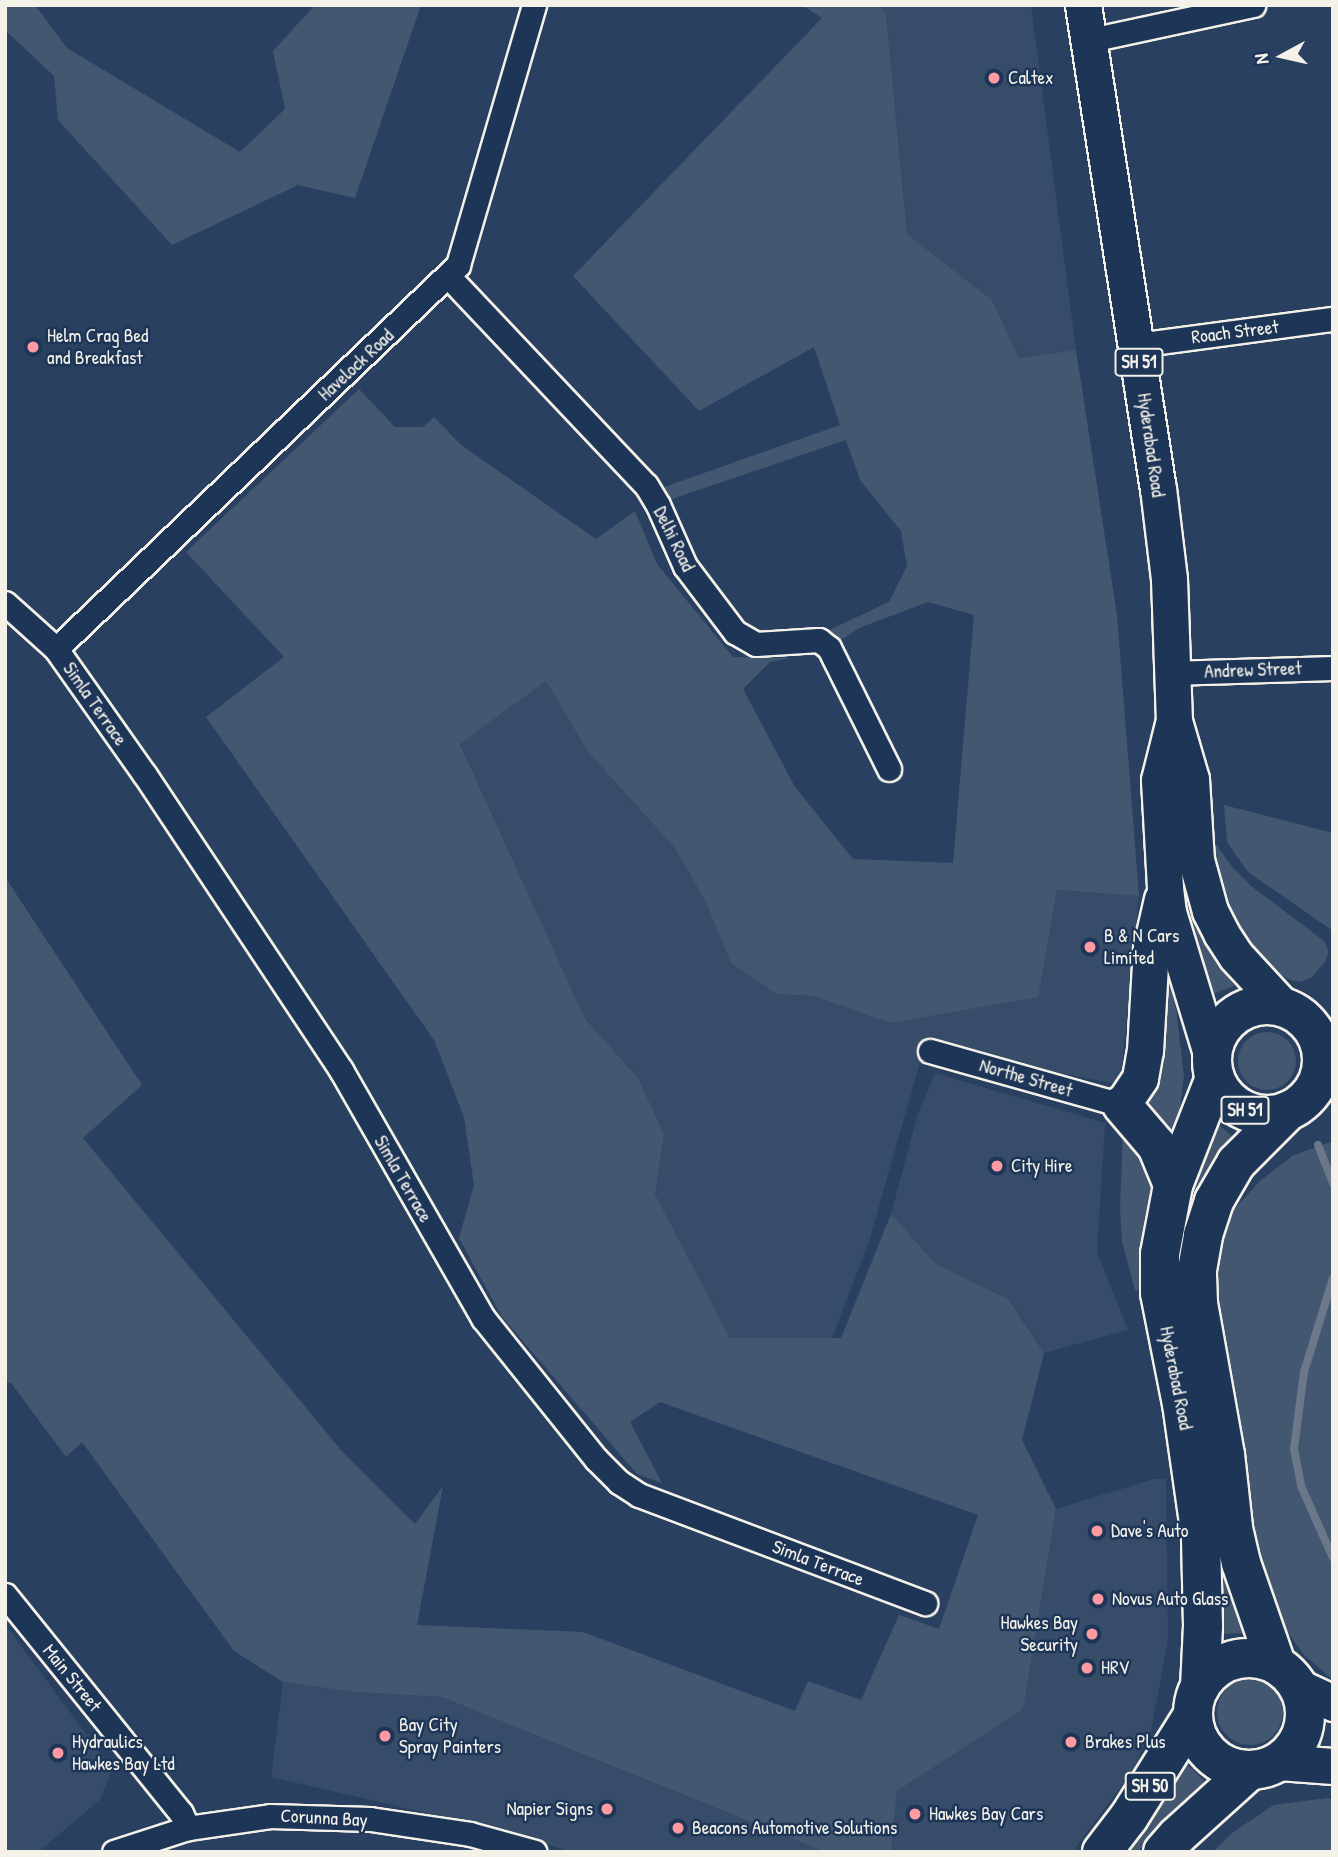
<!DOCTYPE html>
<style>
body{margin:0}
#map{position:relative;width:1338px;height:1857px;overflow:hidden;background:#2a4060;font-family:"Patrick Hand",sans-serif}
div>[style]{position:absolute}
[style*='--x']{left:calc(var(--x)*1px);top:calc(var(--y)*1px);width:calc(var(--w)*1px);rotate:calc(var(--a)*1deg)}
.built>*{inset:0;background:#374c69}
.green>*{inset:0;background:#445771}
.round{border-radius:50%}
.stream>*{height:8px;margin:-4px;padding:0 4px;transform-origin:4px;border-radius:4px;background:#6a788a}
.roads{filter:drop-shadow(2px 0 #f4f1e8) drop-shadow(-2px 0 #f4f1e8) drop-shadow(0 2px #f4f1e8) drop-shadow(0 -2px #f4f1e8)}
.street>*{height:23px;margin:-11.5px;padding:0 11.5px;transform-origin:11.5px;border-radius:11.5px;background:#1d3557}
.primary>*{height:35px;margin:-17.5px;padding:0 17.5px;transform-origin:17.5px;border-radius:17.5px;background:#1d3557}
.highway>*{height:38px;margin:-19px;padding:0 19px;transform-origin:19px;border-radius:19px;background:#1d3557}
.highway>.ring{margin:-19px;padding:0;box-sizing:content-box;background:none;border:38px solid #1d3557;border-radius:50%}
.dots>*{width:19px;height:19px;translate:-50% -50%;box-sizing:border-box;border:4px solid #1d3557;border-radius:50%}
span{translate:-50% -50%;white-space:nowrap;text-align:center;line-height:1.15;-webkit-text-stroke:5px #1d3557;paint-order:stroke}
.shield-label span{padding:2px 5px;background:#1d3557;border:2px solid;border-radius:5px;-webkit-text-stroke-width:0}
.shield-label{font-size:18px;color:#f4f1e8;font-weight:700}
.poi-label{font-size:19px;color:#f4f1e8}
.left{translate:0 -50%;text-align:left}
.right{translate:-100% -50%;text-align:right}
.street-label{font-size:19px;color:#f4f1e8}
.frame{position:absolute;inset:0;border:7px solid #f4f1e8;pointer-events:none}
.north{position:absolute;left:1247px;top:21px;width:70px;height:70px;-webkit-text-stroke:5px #1d3557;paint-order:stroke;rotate:262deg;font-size:19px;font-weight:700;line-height:28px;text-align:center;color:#f4f1e8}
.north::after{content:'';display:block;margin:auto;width:24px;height:32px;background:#f4f1e8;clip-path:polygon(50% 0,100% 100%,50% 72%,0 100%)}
</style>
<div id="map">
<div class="built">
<div style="clip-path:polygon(878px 5px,1031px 5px,1076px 350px,1019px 358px,992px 300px,907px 234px,886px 14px)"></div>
<div style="clip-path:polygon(546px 680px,588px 752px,674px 847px,705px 900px,732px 963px,776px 994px,814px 996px,890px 1023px,1057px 890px,1139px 896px,1120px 1085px,925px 1045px,869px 1242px,832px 1338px,730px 1338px,655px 1194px,664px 1134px,638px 1078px,585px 1020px,460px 743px)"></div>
<div style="clip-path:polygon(935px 1073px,1105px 1123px,1097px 1252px,1128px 1330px,1044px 1353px,1009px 1300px,936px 1264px,891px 1214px,918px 1113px)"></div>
<div style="clip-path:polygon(1154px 1479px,1166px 1479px,1168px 1640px,1151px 1731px,1132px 1772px,1072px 1852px,891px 1852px,897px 1791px,1022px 1709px,1056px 1509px)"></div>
<div style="clip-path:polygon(7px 1627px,112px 1769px,100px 1800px,38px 1852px,5px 1852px)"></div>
<div style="clip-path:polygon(283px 1682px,355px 1692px,442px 1697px,825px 1852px,572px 1852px,500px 1830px,271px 1777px)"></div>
</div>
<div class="green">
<div style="clip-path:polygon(5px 5px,35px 5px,67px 48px,240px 152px,285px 109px,273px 51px,315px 5px,421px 5px,355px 198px,298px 185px,172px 245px,58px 120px,54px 76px,5px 30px)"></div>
<div style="clip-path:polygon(802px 5px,878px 5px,886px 14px,907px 234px,992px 300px,1019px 358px,1076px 350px,1117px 615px,1139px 896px,1057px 890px,1038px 997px,890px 1023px,814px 996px,776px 994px,731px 963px,705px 900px,674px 847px,588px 752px,546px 681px,460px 744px,585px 1019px,638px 1078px,664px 1134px,655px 1194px,730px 1338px,841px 1338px,891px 1214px,936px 1264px,1008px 1299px,1044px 1353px,1022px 1440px,1056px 1509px,1023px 1709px,897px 1791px,891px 1852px,825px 1852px,442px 1697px,355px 1692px,283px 1682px,234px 1651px,82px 1442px,66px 1457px,11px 1383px,5px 1382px,5px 877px,142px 1085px,83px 1138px,341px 1450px,415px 1524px,443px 1486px,417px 1625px,583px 1632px,795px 1711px,808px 1681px,861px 1700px,899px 1615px,939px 1629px,978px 1515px,660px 1402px,630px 1422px,662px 1483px,637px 1474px,502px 1317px,459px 1238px,474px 1185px,464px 1117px,434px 1040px,206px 717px,284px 657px,186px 552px,359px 389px,395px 427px,423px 427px,434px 417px,461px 445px,596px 539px,635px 511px,657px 564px,733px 657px,790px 658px,770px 662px,743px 689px,795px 787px,853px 859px,953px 863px,974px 615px,928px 602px,859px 628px,837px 643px,827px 631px,889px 602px,907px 566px,901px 531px,860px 480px,846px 440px,660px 503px,653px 491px,840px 425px,814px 347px,699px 411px,573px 276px,822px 18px)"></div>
<div style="clip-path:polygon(1224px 805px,1333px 833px,1333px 931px,1248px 872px,1227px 842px)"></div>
<div style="clip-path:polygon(1212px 844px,1216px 844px,1233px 868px,1251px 886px,1324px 941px,1329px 952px,1325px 962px,1312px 977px,1300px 982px,1290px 980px,1272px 969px,1250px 948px,1223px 903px)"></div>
<div style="clip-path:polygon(1182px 864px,1188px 901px,1216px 960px,1234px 986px,1213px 994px,1196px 954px,1179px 894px)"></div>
<div style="clip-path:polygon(1163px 952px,1176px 1009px,1184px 1076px,1180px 1108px,1171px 1137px,1142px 1103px)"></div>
<div class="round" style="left:1238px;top:1032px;width:58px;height:58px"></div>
<div style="clip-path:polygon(1218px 1124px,1233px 1137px,1234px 1145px,1197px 1206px,1246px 1633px,1224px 1634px,1219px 1628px,1175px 1243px,1197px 1167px)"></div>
<div style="clip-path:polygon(1123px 1129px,1154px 1175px,1144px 1220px,1141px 1289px,1135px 1291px,1122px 1241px,1120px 1209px)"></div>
<div style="clip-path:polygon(1333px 1141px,1333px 1680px,1304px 1655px,1279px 1620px,1251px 1530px,1216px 1334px,1214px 1281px,1221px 1238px,1231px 1213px,1259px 1182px,1292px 1156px)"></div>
<div class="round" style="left:1217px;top:1679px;width:66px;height:66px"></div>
<div style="clip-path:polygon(1186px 1763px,1204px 1781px,1201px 1791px,1137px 1852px,1121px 1852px,1158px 1810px)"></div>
<div style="clip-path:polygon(1327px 1798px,1333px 1799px,1333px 1852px,1213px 1852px,1232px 1833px,1274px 1805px)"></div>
</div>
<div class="stream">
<div style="--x:1318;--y:1145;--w:41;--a:68.5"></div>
<div style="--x:1333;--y:1278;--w:98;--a:107.1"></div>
<div style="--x:1304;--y:1372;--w:78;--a:97.4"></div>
<div style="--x:1294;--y:1449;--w:38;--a:79"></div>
<div style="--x:1301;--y:1486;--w:79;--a:66"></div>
</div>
<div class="roads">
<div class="street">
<div style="--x:1090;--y:40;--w:167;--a:-12.1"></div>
<div style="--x:449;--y:277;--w:286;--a:46.6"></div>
<div style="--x:646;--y:485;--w:23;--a:59"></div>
<div style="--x:658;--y:505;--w:67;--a:66.1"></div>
<div style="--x:685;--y:566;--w:83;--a:52.9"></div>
<div style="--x:735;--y:632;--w:24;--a:30"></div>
<div style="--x:756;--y:644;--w:63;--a:-3.6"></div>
<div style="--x:819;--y:640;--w:13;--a:39"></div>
<div style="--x:829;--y:648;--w:135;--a:63.6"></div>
<div style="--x:1137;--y:345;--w:198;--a:-7.6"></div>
<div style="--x:5;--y:603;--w:69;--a:42"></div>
<div style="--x:56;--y:649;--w:154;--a:54.8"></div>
<div style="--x:145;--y:775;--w:354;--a:56.4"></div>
<div style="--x:341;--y:1070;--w:286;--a:60.2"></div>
<div style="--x:483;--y:1318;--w:181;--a:51.3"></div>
<div style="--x:596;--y:1459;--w:33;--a:45"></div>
<div style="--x:619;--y:1482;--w:24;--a:33"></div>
<div style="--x:639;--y:1495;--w:306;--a:20.7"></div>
<div style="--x:56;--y:649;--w:556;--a:-43.69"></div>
<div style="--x:458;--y:265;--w:271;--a:-73.7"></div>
<div style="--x:1173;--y:673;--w:160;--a:-1.8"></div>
<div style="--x:930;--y:1051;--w:199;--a:15.7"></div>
<div style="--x:5;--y:1595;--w:280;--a:51.1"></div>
<div style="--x:181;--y:1813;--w:17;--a:65"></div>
<div style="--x:114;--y:1852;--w:78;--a:-18"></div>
<div style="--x:188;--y:1828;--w:83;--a:-8.3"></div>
<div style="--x:270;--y:1816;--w:100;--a:1.7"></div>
<div style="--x:370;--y:1819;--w:101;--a:8.5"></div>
<div style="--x:470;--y:1834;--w:67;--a:15.5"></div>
</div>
<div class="primary">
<div style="--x:1083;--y:5;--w:489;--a:81.2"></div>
<div style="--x:1158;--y:488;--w:92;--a:83.1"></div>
<div style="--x:1169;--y:579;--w:142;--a:88"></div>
<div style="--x:1174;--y:721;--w:60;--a:73.7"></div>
<div style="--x:1191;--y:779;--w:81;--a:86.5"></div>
<div style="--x:1196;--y:860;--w:53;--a:74.6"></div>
<div style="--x:1210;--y:911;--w:25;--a:63"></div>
<div style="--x:1221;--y:933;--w:27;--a:57"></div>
<div style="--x:1236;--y:956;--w:72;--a:47.2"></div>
<div style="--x:1173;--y:724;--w:58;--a:104"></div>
<div style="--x:1159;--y:780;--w:108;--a:86.8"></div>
<div style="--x:1165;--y:888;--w:24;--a:83"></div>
<div style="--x:1168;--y:912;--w:152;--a:73.1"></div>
<div style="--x:1122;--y:1105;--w:32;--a:-56"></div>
<div style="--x:1140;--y:1078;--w:27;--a:-80"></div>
<div style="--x:1145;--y:1051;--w:104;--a:-86.7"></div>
<div style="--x:1151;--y:947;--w:49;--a:-77.1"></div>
<div style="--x:1299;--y:1687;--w:38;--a:25"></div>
<div style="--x:1279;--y:1762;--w:54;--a:4.2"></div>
</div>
<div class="highway">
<div class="ring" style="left:1212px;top:1005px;width:72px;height:72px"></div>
<div style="--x:1122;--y:1105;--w:54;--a:49.5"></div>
<div style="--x:1157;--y:1146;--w:42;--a:67.7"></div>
<div class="ring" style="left:1193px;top:1658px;width:74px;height:74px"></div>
<div style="--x:1276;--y:1664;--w:107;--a:-109.1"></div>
<div style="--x:1241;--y:1563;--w:37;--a:-103"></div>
<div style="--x:1233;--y:1527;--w:72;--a:-96.3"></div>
<div style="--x:1225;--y:1455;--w:153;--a:-100.1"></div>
<div style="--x:1198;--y:1304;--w:34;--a:-92"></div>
<div style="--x:1197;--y:1270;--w:36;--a:-80"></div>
<div style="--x:1203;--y:1235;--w:36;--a:-72"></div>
<div style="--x:1214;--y:1201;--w:44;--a:-59.9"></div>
<div style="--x:1236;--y:1163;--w:74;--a:-45"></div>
<div style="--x:1200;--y:1687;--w:61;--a:-87.2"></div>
<div style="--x:1203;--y:1626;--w:89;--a:-91.3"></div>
<div style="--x:1201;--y:1537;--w:134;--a:-98.1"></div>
<div style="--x:1182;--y:1404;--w:113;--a:-101.2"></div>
<div style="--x:1160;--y:1293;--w:39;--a:-90"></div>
<div style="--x:1160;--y:1254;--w:70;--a:-79.3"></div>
<div style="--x:1173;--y:1185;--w:115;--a:-68.6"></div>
<div style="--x:1102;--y:1852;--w:44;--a:-52.4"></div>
<div style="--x:1129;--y:1817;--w:120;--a:-57.9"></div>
<div style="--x:1163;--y:1852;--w:21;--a:-49"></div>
<div style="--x:1177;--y:1836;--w:97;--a:-42.1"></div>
</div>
</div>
<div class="dots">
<div style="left:994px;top:78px;background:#ff9aa2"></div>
<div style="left:33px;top:347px;background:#ff9aa2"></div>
<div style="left:1090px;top:947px;background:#ff9aa2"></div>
<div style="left:997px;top:1166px;background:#ff9aa2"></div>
<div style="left:1097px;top:1531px;background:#ff9aa2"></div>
<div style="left:1098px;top:1599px;background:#ff9aa2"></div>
<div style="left:1092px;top:1634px;background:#ff9aa2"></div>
<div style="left:1087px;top:1668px;background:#ff9aa2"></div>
<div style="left:385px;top:1736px;background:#ff9aa2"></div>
<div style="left:1071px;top:1742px;background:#ff9aa2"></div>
<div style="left:58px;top:1753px;background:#ff9aa2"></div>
<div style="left:607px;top:1809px;background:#ff9aa2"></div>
<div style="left:915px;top:1814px;background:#ff9aa2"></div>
<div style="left:678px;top:1828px;background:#ff9aa2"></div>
</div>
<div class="shield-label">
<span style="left:1139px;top:362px">SH 51</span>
<span style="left:1245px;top:1110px">SH 51</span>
<span style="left:1150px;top:1786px">SH 50</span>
</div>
<div class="poi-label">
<span class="left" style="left:1008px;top:78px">Caltex</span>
<span class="left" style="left:47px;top:347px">Helm Crag Bed<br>and Breakfast</span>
<span class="left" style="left:1104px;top:947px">B &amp; N Cars<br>Limited</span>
<span class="left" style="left:1011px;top:1166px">City Hire</span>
<span class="left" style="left:1111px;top:1531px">Dave's Auto</span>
<span class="left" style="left:1112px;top:1599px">Novus Auto Glass</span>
<span class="right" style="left:1078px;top:1634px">Hawkes Bay<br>Security</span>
<span class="left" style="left:1101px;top:1668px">HRV</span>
<span class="left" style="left:399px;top:1736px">Bay City<br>Spray Painters</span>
<span class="left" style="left:72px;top:1753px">Hydraulics<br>Hawkes Bay Ltd</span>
<span class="left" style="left:1085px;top:1742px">Brakes Plus</span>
<span class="right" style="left:593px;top:1809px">Napier Signs</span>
<span class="left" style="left:929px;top:1814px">Hawkes Bay Cars</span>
<span class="left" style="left:692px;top:1828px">Beacons Automotive Solutions</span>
</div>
<div class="street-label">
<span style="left:1235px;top:332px;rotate:-7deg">Roach Street</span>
<span style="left:356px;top:365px;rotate:-43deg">Havelock Road</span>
<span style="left:1151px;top:445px;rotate:82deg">Hyderabad Road</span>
<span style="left:674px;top:539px;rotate:64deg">Delhi Road</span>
<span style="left:1253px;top:670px;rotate:-2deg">Andrew Street</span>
<span style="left:95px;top:704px;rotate:55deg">Simla Terrace</span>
<span style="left:1026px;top:1078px;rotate:16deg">Northe Street</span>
<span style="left:403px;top:1179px;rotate:60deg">Simla Terrace</span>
<span style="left:1176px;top:1378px;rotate:79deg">Hyderabad Road</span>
<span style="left:818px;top:1563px;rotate:21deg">Simla Terrace</span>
<span style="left:72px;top:1678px;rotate:51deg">Main Street</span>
<span style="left:324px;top:1818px;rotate:3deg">Corunna Bay</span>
</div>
<div class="frame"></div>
<div class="north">N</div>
</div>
